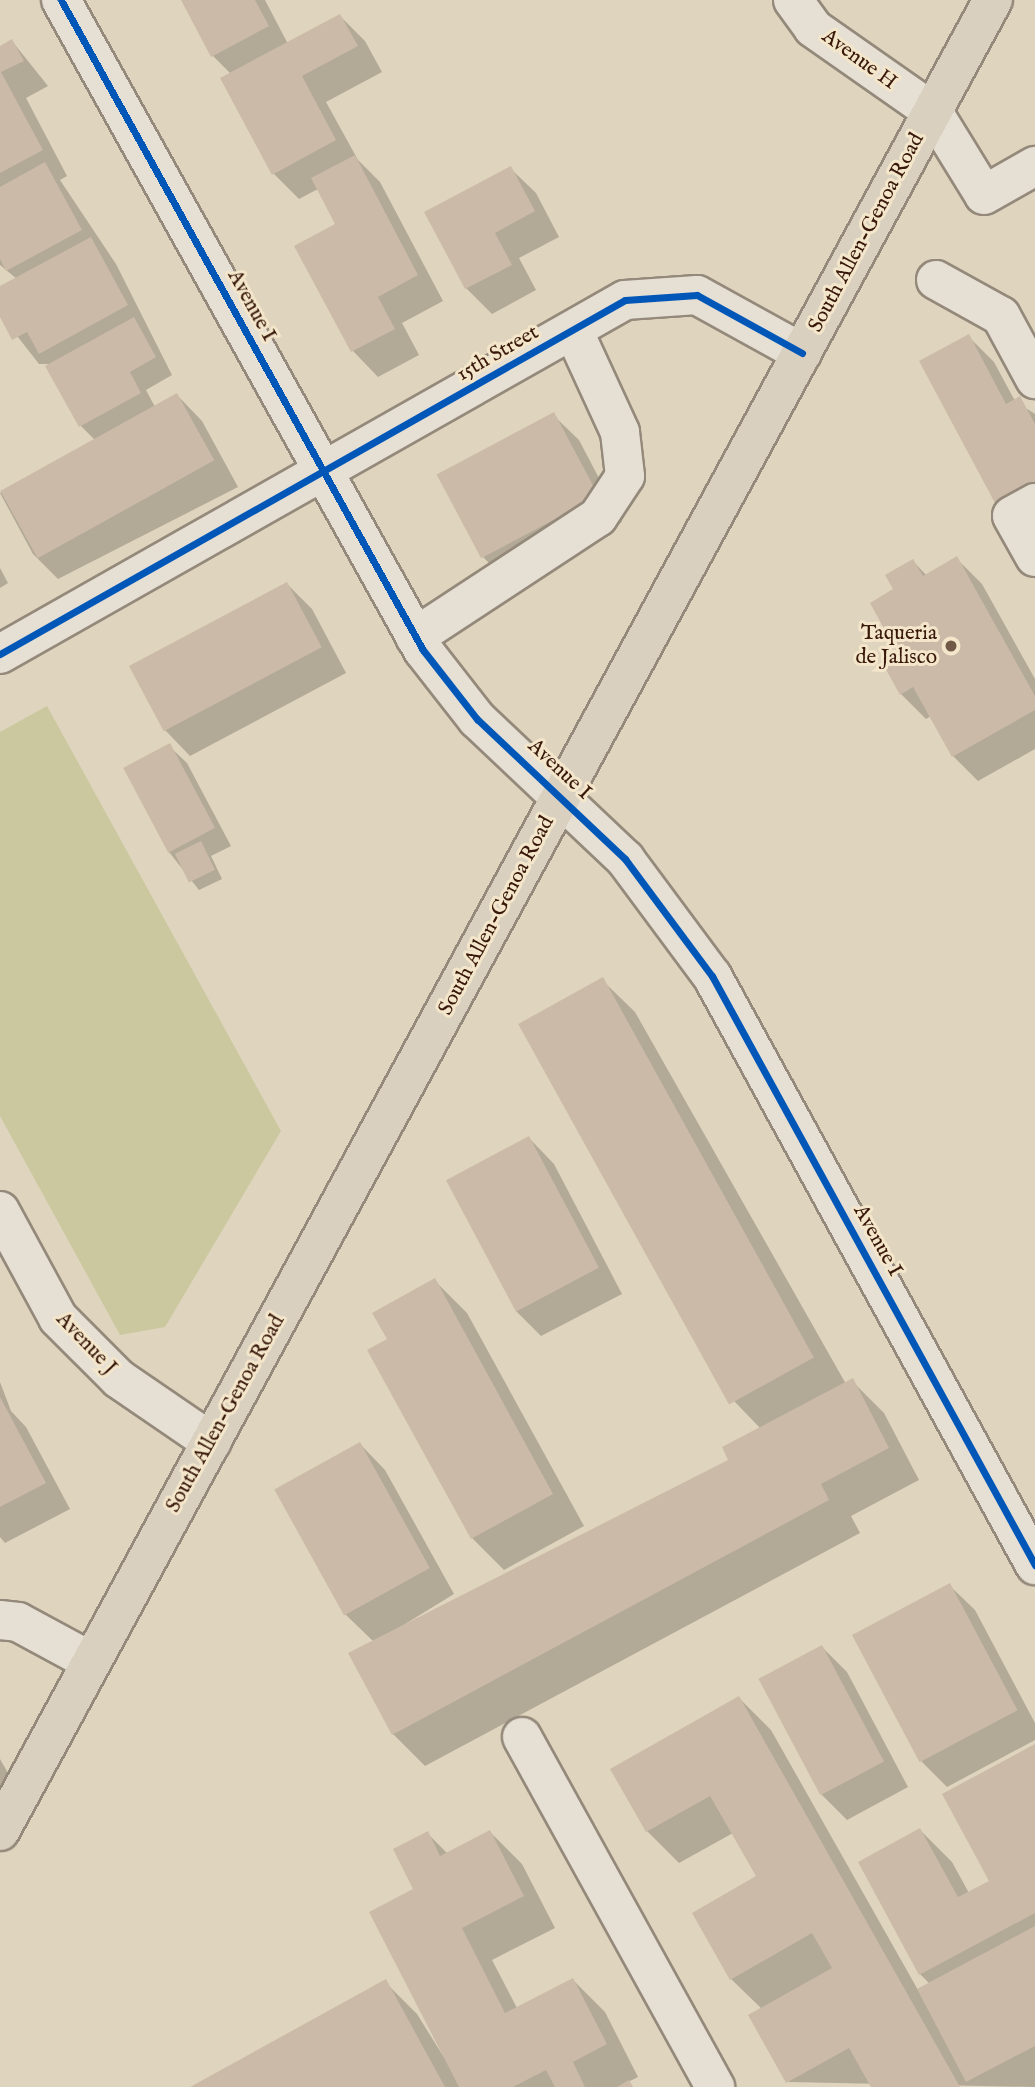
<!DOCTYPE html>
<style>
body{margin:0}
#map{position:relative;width:1035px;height:2087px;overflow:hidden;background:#dfd4bd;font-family:"IM FELL English",serif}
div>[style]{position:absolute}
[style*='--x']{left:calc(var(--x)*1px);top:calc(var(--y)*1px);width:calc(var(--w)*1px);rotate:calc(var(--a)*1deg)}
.green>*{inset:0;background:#cbc8a0}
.shadow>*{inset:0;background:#0003}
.building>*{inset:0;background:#cbbaa7;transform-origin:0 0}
.roads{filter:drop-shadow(2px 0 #94897a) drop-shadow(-2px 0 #94897a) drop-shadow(0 2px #94897a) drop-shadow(0 -2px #94897a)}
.minor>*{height:38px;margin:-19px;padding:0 19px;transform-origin:19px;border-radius:19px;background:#e5dfd4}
.major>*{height:38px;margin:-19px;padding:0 19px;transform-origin:19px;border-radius:19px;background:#d9d0c0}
.cycleway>*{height:7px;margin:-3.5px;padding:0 3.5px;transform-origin:3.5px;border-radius:3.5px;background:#0057b8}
.dots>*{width:19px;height:19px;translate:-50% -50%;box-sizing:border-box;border:4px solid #f4e6ca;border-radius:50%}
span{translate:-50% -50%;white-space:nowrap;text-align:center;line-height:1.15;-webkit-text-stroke:6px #f4e6ca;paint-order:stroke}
.street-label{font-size:21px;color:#38180b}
.poi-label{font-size:21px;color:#38180b}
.right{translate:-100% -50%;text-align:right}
</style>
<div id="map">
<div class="green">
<div style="clip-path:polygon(47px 706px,281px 1131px,165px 1327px,120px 1335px,0 1116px,0 732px)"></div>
</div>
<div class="shadow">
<div style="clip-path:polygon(183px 0,265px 0,288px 44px,340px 16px,365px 41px,382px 72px,326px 102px,358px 160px,380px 182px,443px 301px,402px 323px,419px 355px,378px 377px,353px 351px,297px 246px,337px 224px,318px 189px,299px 199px,274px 174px,231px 74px,213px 56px)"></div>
<div style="clip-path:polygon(12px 41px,48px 86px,26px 98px,67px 176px,60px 180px,116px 264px,172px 375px,146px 390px,155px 407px,177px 395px,202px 421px,238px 487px,58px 579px,33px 554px,0 493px,95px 440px,81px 426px,52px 364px,39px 364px,0 314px,0 288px,17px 279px,0 265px,0 48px)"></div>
<div style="clip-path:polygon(510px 168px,536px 193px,559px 237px,519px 258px,536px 290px,492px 314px,466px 288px,426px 213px)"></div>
<div style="clip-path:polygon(969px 337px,994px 362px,1015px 401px,1035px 414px,1035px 520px,1021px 527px,996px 502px)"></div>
<div style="clip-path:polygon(553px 415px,579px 440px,622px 522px,507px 581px,482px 556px,439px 475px)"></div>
<div style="clip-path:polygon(957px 559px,982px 584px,1035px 679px,1035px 749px,978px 781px,953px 756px,931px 716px,926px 719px,901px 694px,896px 590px,913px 561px,927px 576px)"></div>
<div style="clip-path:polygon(0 568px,8px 583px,0 588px)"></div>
<div style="clip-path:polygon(287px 584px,312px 609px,346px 673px,190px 756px,165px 730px,131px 667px)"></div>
<div style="clip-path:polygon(169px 746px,187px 763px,231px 846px,211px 856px,222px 879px,199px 890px,169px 852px)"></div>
<div style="clip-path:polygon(602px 980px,635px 1012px,846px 1384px,852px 1381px,884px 1413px,919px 1480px,851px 1516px,860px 1533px,425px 1766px,393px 1734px,374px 1642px,346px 1615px,360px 1444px,385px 1470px,454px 1594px,384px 1637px,731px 1461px,761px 1429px,735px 1402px,521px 1026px)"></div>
<div style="clip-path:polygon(529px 1138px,554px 1164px,622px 1294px,541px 1336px,516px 1311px)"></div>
<div style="clip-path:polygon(435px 1281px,467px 1313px,584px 1526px,504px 1570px,472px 1538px,389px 1339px)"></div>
<div style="clip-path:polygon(0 1382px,11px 1411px,26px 1427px,70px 1509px,5px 1543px,0 1537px)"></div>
<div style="clip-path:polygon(949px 1585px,975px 1610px,1035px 1723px,1035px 1740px,947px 1787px,922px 1762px)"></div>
<div style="clip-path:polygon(822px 1647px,847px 1672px,908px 1787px,847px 1820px,822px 1795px)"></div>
<div style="clip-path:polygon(739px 1698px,771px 1730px,918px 1990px,930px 1984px,920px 1974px,920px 1830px,952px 1862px,969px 1893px,992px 1881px,1035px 1746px,1035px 2087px,788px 2082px,750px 2016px,762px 2009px,731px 1979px,758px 1877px,733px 1833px,679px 1863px,647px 1831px)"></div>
<div style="clip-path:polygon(0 1759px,20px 1794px,0 1806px)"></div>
<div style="clip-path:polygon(490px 1832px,522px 1864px,555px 1928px,492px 1960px,517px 2008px,573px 1980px,605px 2012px,638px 2077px,628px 2082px,633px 2087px,194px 2087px,385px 1982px,417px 2014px,450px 2067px,415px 1889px,428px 1834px,448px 1854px)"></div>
</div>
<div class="building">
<div style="clip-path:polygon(181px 0,255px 0,269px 26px,211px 57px)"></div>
<div style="clip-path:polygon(340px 14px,358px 46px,302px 76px,336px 140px,272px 175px,220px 78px)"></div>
<div style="clip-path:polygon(12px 39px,24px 61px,1px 72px,43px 150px,0 173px,0 46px)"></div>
<div style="clip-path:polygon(355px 155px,418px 275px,378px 297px,395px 329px,351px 352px,294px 246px,335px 224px,311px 178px)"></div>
<div style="clip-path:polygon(45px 162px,82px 230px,6px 271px,0 259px,0 187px)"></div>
<div style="clip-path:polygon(511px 166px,535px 211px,495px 233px,512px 265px,465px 289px,424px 212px)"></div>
<div style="clip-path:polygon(91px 237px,128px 305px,39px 354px,27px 332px,12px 340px,0 317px,0 286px)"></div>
<div style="clip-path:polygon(134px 317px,156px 357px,130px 372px,141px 393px,79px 427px,45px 366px)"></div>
<div style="clip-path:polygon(969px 334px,1006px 404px,1020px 396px,1035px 424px,1035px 481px,995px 503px,919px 361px)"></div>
<div style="left:177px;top:393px;width:77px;height:202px;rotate:61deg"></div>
<div style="left:554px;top:412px;width:95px;height:133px;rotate:62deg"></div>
<div style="clip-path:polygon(957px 556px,1035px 696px,1035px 710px,952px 757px,913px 687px,900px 695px,883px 664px,899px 656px,870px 603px,893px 589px,885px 575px,913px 559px,923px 576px)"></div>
<div style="left:287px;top:582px;width:74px;height:179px;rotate:62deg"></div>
<div style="left:170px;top:743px;width:96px;height:53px;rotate:62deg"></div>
<div style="left:201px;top:841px;width:32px;height:29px;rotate:64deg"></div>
<div style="left:603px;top:977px;width:435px;height:97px;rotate:61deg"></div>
<div style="left:529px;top:1136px;width:149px;height:94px;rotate:62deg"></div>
<div style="clip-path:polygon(435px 1278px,553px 1494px,471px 1539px,367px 1350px,387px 1339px,372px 1313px)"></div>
<div style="clip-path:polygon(853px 1378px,889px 1448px,821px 1484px,829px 1500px,392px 1735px,348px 1653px,728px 1460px,722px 1447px)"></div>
<div style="clip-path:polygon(0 1397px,46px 1483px,0 1507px)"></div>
<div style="left:360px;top:1442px;width:144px;height:98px;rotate:61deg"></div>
<div style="left:950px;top:1583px;width:144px;height:111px;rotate:62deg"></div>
<div style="left:822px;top:1645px;width:132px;height:72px;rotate:62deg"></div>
<div style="clip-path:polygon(739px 1696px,960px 2087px,871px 2087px,849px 2048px,786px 2083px,748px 2015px,832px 1968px,812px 1933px,730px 1980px,692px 1913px,756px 1876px,710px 1796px,646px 1832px,610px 1769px)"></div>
<div style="clip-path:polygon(1035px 1744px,1035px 1913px,919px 1975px,858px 1862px,920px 1828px,958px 1897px,989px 1881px,942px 1794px)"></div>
<div style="clip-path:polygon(490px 1830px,524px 1896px,462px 1928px,505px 2013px,573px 1978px,607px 2044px,573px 2062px,585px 2087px,555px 2087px,546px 2070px,513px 2087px,459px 2087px,369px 1912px,413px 1889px,393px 1849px,428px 1831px,440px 1856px)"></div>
<div style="clip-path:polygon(1035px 1926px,1035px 2046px,966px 2082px,917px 1989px)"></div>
<div style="clip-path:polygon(386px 1979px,445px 2087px,190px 2087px)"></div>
<div style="clip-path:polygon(629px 2080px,633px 2087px,617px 2087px)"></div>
</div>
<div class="roads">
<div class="minor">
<div style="--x:61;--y:0;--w:744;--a:60.89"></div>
<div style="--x:423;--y:650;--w:88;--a:52"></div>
<div style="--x:477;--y:719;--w:204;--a:43.4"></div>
<div style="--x:625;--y:859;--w:146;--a:53.4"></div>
<div style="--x:712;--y:976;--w:672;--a:61.26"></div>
<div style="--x:793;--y:0;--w:34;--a:54"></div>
<div style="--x:813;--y:28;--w:146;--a:35"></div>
<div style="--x:933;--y:112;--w:97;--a:58.4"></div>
<div style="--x:984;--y:195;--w:59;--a:-29.6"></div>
<div style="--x:936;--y:280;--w:74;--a:29"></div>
<div style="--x:1001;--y:316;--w:72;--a:61.6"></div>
<div style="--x:1035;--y:503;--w:26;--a:151"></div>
<div style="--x:1012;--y:516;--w:47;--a:60.7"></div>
<div style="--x:415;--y:637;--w:219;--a:-33.3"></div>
<div style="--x:598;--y:517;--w:49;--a:-56.6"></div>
<div style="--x:625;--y:476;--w:44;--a:-96.5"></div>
<div style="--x:620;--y:432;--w:112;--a:-114.7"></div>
<div style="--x:0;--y:654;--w:718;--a:-29.53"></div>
<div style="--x:625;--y:300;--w:72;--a:-4"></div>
<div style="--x:697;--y:295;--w:120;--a:28.9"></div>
<div style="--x:0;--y:1211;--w:122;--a:61.5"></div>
<div style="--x:58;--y:1318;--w:86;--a:45"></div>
<div style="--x:119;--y:1379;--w:112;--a:34.4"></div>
<div style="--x:0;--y:1620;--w:18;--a:6"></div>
<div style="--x:18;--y:1622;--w:82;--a:28.4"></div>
<div style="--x:522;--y:1737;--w:400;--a:61.1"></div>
</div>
<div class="major">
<div style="--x:0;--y:1831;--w:2083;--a:-61.53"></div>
</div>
</div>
<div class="cycleway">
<div style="--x:61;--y:0;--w:744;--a:60.89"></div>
<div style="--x:423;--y:650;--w:88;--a:52"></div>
<div style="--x:477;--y:719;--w:204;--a:43.4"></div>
<div style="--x:625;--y:859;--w:146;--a:53.4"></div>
<div style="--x:712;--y:976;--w:672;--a:61.26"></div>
<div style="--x:0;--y:654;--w:718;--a:-29.53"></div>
<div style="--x:625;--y:300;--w:72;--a:-4"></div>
<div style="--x:697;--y:295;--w:120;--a:28.9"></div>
</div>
<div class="dots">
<div style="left:951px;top:646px;background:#725a49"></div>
</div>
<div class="street-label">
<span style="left:859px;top:60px;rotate:36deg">Avenue H</span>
<span style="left:867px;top:233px;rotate:-62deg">South Allen-Genoa Road</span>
<span style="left:251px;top:306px;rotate:61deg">Avenue I</span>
<span style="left:498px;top:354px;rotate:-30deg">15th Street</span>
<span style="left:559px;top:770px;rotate:43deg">Avenue I</span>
<span style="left:497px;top:916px;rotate:-62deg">South Allen-Genoa Road</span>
<span style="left:877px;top:1241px;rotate:61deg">Avenue I</span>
<span style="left:86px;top:1344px;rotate:46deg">Avenue J</span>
<span style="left:226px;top:1414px;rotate:-61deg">South Allen-Genoa Road</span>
</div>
<div class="poi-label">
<span class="right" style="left:937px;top:646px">Taqueria<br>de Jalisco</span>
</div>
</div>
